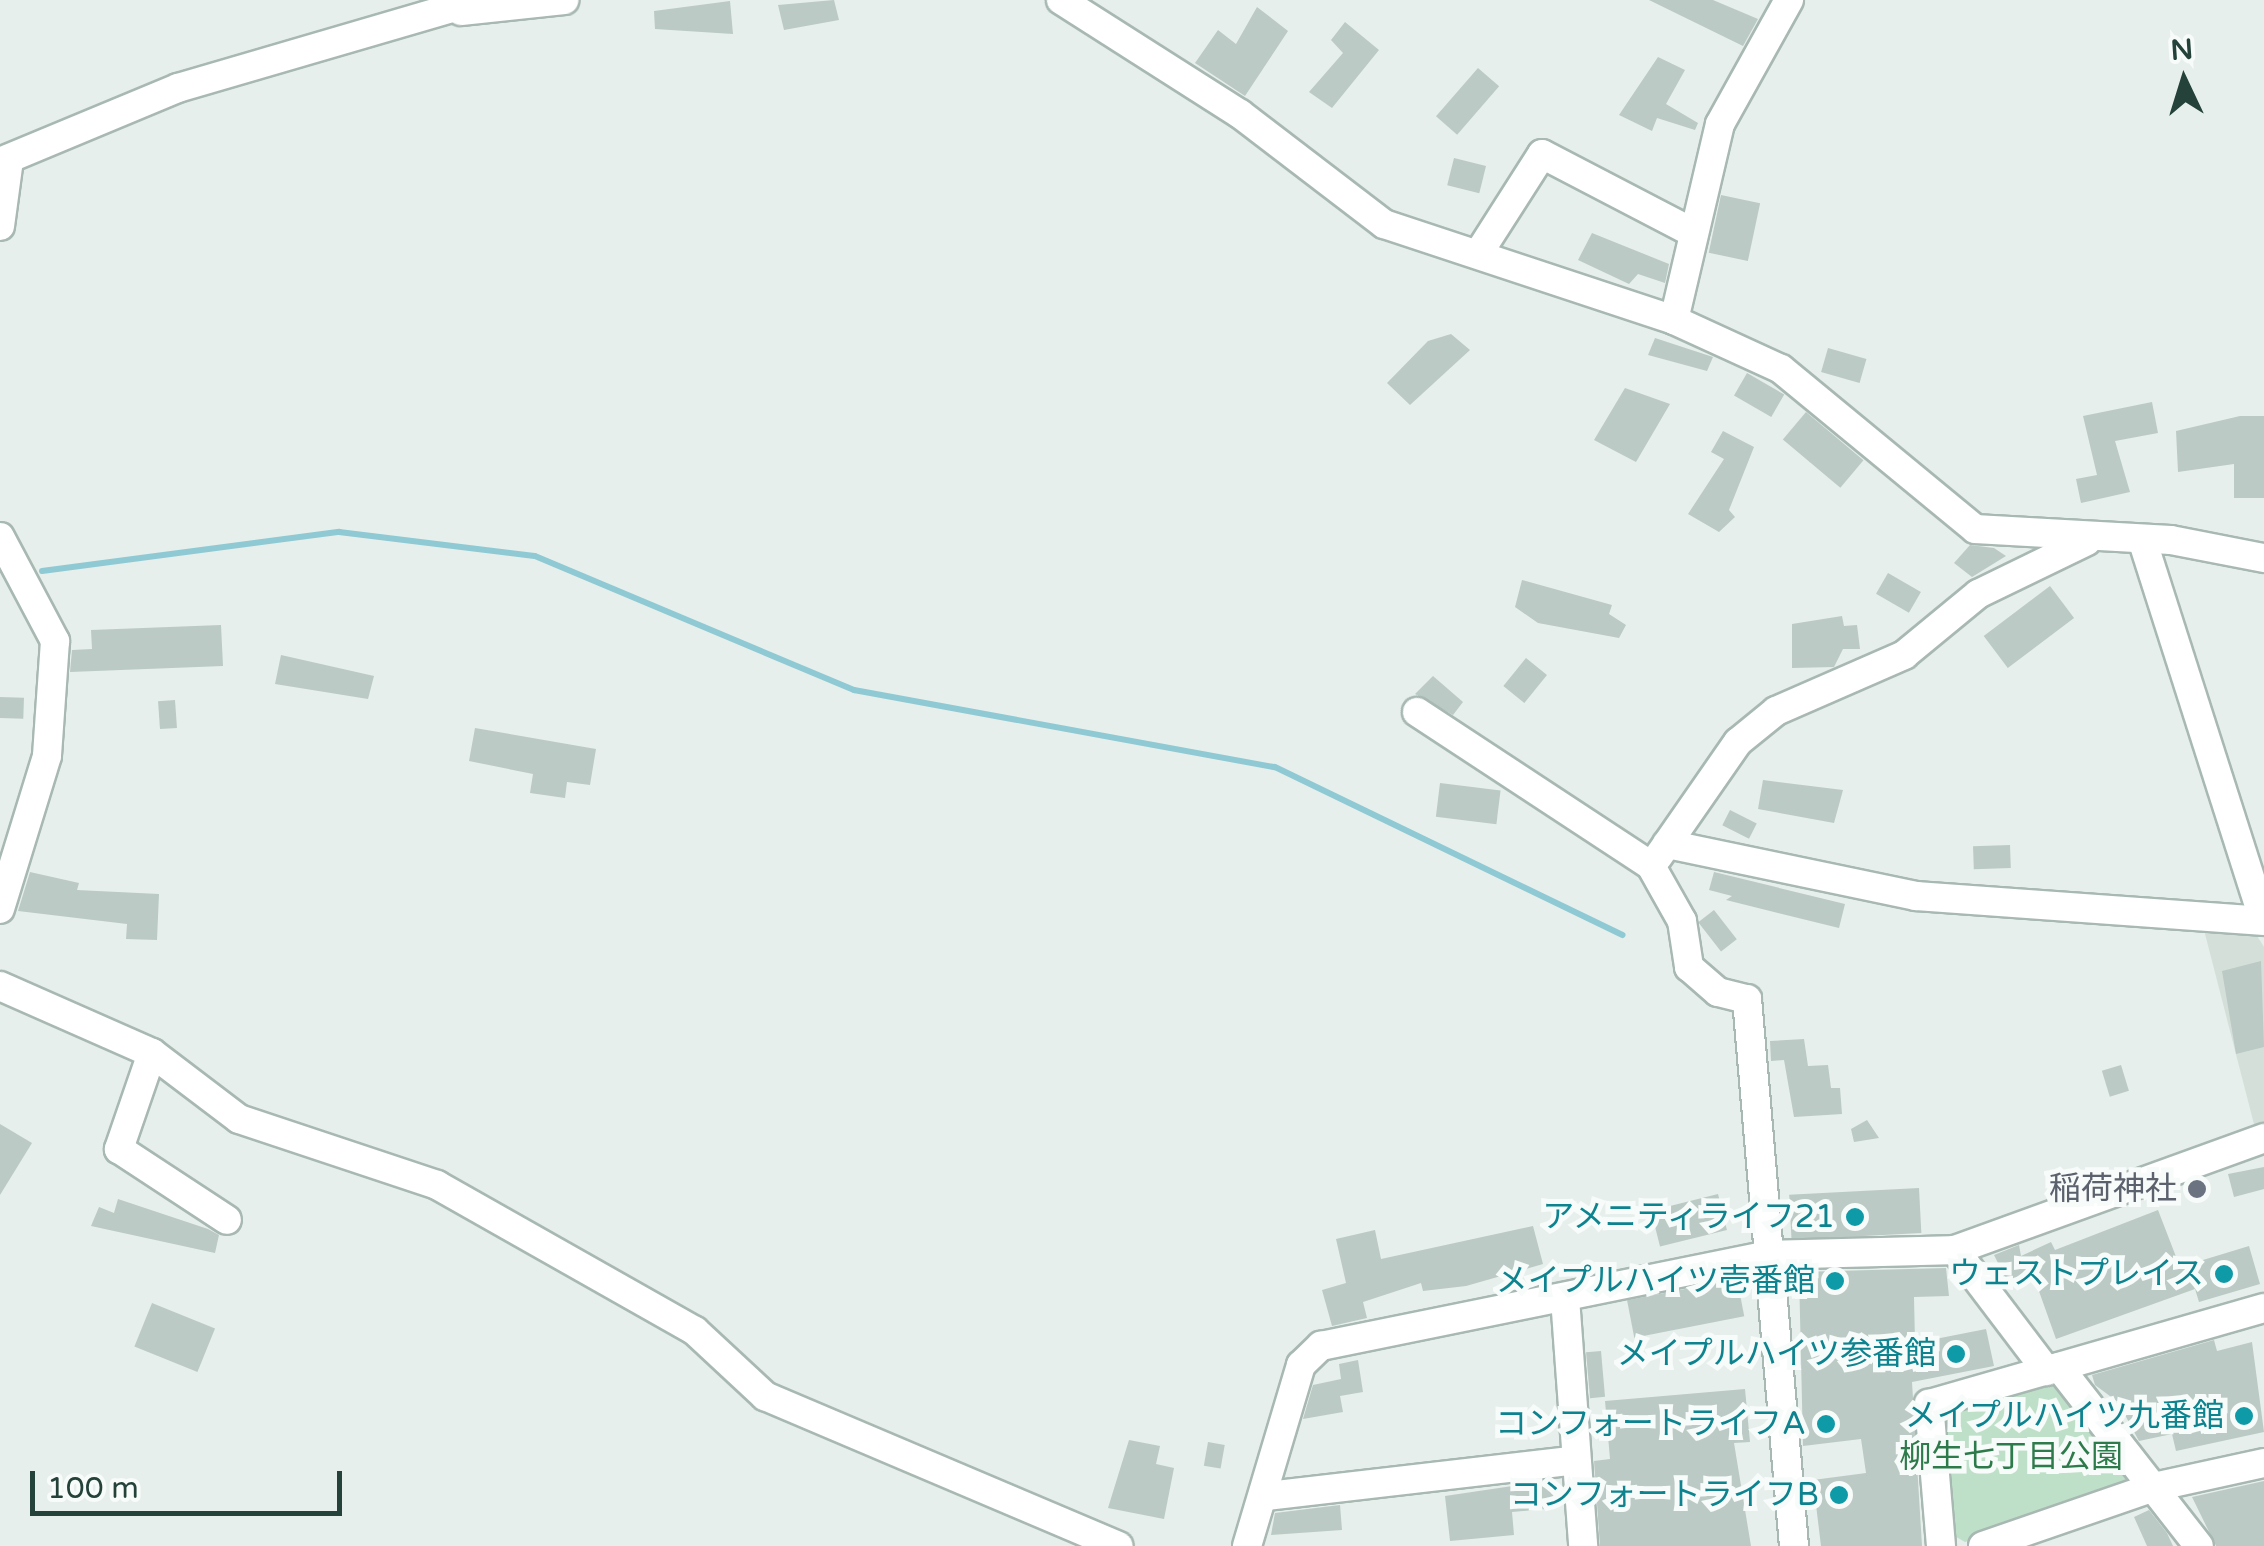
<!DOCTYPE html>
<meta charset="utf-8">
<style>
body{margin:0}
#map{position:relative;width:2264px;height:1546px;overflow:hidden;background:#e6efeb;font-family:"Varela Round","Noto Sans JP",sans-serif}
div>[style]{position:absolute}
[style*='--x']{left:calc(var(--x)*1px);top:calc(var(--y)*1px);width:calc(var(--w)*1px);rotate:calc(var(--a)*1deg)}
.built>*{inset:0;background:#d4dfda}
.green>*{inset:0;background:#bfe0c8}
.stream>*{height:6px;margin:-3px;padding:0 3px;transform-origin:3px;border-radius:3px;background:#8ec9d4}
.building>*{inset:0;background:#bbcac4;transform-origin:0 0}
.roads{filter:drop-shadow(2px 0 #a8b8b2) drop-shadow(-2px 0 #a8b8b2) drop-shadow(0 2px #a8b8b2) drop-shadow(0 -2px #a8b8b2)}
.minor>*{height:28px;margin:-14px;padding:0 14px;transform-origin:14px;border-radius:14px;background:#fff}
.dots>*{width:28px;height:28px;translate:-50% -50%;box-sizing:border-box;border:5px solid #f7fbf9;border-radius:50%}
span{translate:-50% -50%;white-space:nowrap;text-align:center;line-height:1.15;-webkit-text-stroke:10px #f7fbf9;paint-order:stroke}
.worship-label{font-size:32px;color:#5b616d}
.right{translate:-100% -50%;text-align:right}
.culture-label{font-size:32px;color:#0d838f}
.park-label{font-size:32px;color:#2d7a4b}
.north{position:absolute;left:2134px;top:30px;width:100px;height:100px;-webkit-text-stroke:8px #f7fbf9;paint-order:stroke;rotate:356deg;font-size:28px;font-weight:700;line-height:40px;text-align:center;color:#24423a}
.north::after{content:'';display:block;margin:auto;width:35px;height:45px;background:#24423a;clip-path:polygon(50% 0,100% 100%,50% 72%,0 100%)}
.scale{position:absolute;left:30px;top:1471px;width:312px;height:45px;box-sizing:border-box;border:5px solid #24423a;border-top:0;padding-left:12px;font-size:30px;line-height:35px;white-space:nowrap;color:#24423a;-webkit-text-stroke:8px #f7fbf9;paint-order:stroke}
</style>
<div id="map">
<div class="built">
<div style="clip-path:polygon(2249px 923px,2264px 947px,2264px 1130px,2256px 1132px,2203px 926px)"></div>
</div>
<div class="green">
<div style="clip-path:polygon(2059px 1378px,2138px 1480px,1965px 1542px,1951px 1534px,1941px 1409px)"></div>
</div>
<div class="stream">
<div style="--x:42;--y:571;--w:300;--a:-7.5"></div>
<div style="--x:339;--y:532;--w:197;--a:7"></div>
<div style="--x:535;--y:556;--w:346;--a:22.8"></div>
<div style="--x:854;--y:690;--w:428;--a:10.4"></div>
<div style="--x:1275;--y:767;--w:386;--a:25.8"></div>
</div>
<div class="building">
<div style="clip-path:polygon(834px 0,839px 20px,784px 30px,778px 5px)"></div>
<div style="clip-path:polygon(1649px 0,1713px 0,1758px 19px,1743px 46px)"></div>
<div style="clip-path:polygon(730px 1px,733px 34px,655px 29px,654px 11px)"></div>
<div style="clip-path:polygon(1257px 7px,1288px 31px,1245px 96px,1195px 63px,1218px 30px,1236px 44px)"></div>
<div style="clip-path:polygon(1345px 22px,1379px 50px,1332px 108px,1309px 92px,1343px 53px,1331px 40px)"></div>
<div style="clip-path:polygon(1658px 57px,1685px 70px,1666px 104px,1698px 123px,1695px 130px,1657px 118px,1652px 131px,1619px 115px)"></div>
<div style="left:1478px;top:68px;width:28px;height:64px;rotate:41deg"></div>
<div style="left:1454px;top:158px;width:33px;height:28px;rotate:14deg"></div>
<div style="left:1721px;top:195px;width:40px;height:59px;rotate:12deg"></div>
<div style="clip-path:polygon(1592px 233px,1669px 264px,1665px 283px,1638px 274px,1629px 284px,1578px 260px)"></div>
<div style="clip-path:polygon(1451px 334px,1470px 350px,1410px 405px,1387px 383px,1428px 341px)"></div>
<div style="clip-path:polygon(1655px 338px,1713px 357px,1707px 371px,1648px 355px)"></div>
<div style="left:1828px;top:348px;width:40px;height:25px;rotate:16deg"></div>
<div style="left:1747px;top:373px;width:43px;height:26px;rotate:30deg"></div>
<div style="clip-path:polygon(1625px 388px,1670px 404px,1636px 462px,1594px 440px)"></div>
<div style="clip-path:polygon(2152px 402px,2158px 433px,2115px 441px,2130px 492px,2081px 503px,2076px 479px,2097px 475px,2083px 416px)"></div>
<div style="left:1806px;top:412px;width:75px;height:36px;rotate:40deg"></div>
<div style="clip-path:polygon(2240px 416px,2264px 416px,2264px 498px,2234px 498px,2234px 464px,2178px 472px,2176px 431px)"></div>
<div style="clip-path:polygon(1723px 431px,1754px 447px,1729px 510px,1735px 517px,1719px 532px,1688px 514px,1724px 459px,1711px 452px)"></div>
<div style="clip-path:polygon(1970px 545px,1994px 548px,2006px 556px,1972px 577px,1954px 563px)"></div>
<div style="left:1888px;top:573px;width:38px;height:24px;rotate:30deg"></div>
<div style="clip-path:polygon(1522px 580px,1612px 605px,1609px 614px,1626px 625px,1619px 638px,1538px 623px,1515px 607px)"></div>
<div style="left:2050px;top:586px;width:40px;height:83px;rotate:53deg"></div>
<div style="clip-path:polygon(1842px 616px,1844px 626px,1857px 625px,1860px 649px,1843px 649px,1834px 667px,1792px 668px,1792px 624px)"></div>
<div style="clip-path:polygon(221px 625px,223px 666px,70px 672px,72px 650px,92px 649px,91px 630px)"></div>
<div style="clip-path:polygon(281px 655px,374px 676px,368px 699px,275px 684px)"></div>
<div style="left:1526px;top:658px;width:27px;height:36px;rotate:39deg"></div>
<div style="clip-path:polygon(1433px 676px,1463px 702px,1453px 715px,1415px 694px)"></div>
<div style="left:0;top:697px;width:24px;height:21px;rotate:2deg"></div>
<div style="left:175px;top:700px;width:28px;height:17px;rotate:86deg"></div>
<div style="clip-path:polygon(475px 728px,596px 749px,590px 785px,567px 782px,565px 798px,530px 793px,533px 774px,469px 761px)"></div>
<div style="clip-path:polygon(1763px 780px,1843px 790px,1834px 823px,1758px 809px)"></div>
<div style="left:1440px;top:783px;width:61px;height:34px;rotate:7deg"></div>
<div style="left:1730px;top:810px;width:30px;height:17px;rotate:27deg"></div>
<div style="left:2010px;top:845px;width:23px;height:37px;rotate:88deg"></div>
<div style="clip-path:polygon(30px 872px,79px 883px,77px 890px,159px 894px,157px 940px,126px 939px,127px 924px,18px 911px)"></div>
<div style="clip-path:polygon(1714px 872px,1845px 904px,1839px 928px,1726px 900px,1732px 896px,1709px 890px)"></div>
<div style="left:1714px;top:910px;width:37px;height:20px;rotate:52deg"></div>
<div style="clip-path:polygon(2261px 961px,2264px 1047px,2236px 1054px,2222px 971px)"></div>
<div style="clip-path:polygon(1804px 1039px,1808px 1066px,1828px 1065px,1831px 1088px,1840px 1088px,1842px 1114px,1794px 1117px,1784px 1060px,1771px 1061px,1770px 1041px)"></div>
<div style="left:2121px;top:1065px;width:27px;height:20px;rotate:73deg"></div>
<div style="clip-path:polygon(1867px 1120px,1879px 1138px,1854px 1142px,1851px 1129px)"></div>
<div style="clip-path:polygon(0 1124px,32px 1143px,0 1195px)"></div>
<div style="clip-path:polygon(2264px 1167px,2264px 1189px,2234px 1197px,2228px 1174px)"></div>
<div style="left:1919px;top:1188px;width:45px;height:130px;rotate:87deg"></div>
<div style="left:1718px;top:1194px;width:37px;height:69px;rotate:76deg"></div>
<div style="clip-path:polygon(118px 1199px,208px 1229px,219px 1235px,215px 1253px,91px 1226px,99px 1207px,114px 1213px)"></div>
<div style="clip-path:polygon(2158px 1210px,2180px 1267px,2249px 1246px,2260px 1284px,2199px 1302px,2195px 1289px,2056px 1339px,2035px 1280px,2009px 1285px,1994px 1255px,2019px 1245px,2021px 1256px,2051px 1242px,2055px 1250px)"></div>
<div style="clip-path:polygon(1533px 1226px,1543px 1264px,1466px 1286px,1423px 1291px,1421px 1283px,1363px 1302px,1367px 1318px,1332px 1326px,1322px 1290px,1346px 1283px,1336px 1239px,1375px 1230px,1381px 1259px)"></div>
<div style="clip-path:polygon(1946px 1268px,1949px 1296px,1914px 1297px,1915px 1343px,1986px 1329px,1994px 1366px,1912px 1382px,1922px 1546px,1821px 1546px,1813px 1480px,1866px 1473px,1861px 1439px,1803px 1446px,1799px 1272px)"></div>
<div style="left:1737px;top:1279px;width:38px;height:112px;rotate:79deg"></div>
<div style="left:152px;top:1303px;width:68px;height:47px;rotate:22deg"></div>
<div style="clip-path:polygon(2214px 1340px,2217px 1351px,2252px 1342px,2264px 1432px,2176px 1451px,2172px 1434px,2139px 1441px,2118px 1402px,2095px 1385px,2092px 1375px)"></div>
<div style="left:1601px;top:1351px;width:46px;height:15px;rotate:85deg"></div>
<div style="clip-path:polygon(1358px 1360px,1363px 1392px,1340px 1396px,1343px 1412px,1303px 1419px,1313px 1385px,1341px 1379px,1339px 1364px)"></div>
<div style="clip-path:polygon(1745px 1389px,1750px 1442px,1734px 1443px,1751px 1546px,1600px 1546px,1594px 1461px,1610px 1459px,1605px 1401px)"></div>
<div style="clip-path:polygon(1129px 1440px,1160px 1446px,1156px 1464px,1174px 1468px,1164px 1519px,1108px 1508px)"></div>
<div style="left:1208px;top:1442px;width:17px;height:24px;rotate:10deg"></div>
<div style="clip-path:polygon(1553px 1480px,1556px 1508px,1512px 1512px,1514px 1535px,1450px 1541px,1445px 1496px)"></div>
<div style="clip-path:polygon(2264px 1481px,2264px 1546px,2216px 1546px,2192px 1497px)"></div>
<div style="clip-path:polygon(1340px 1505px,1342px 1530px,1271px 1535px,1275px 1513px)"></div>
<div style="clip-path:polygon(2149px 1510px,2167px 1533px,2173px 1546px,2147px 1546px,2134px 1517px)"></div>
</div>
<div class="roads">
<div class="minor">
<div style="--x:1061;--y:0;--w:212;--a:32.5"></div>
<div style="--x:1240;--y:114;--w:181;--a:37.4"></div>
<div style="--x:1384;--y:224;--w:305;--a:18.3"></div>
<div style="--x:1674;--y:320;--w:118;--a:24.6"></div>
<div style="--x:1781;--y:369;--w:251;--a:39.5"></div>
<div style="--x:1975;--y:529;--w:196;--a:3.2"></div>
<div style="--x:2171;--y:540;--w:95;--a:11"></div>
<div style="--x:461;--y:11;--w:104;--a:-6.1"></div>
<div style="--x:0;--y:162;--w:193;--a:-22.6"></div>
<div style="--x:178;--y:88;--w:314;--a:-16.3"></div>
<div style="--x:0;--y:226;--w:68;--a:-82.3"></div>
<div style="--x:1480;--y:251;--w:115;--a:-57.4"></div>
<div style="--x:1542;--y:154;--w:171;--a:27.5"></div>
<div style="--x:1674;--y:320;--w:201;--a:-76.8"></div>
<div style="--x:1720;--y:124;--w:142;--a:-60.9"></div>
<div style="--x:0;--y:537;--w:118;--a:62.1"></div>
<div style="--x:55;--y:641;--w:115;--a:94"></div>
<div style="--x:47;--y:756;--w:160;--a:107.1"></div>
<div style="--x:2143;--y:542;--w:392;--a:72.3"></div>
<div style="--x:1417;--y:712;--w:280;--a:33.3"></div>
<div style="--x:1651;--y:866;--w:63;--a:60.6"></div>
<div style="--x:1682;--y:921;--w:47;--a:81.3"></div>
<div style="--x:1689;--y:967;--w:38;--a:41"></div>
<div style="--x:1718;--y:992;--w:30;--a:14"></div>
<div style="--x:1747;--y:999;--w:549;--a:85.09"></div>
<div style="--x:1667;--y:844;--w:254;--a:11.8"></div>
<div style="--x:1916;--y:896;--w:349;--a:4.1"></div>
<div style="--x:1658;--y:857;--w:140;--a:-55.2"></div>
<div style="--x:1738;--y:742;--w:49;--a:-39.2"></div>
<div style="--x:1776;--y:711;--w:140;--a:-23.6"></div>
<div style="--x:1904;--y:655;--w:96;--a:-39.5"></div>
<div style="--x:1978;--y:594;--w:121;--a:-25.9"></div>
<div style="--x:0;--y:986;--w:166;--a:23.8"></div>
<div style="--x:152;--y:1053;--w:109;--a:37.2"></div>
<div style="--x:239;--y:1119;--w:209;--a:18.4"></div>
<div style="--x:437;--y:1185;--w:296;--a:29.5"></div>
<div style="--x:695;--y:1331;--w:96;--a:42.9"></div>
<div style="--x:765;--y:1396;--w:384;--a:23"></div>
<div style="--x:152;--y:1053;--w:102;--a:109"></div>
<div style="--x:119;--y:1149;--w:129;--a:33.3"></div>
<div style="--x:1955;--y:1250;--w:152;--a:52.8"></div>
<div style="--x:1565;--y:1298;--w:249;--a:85.8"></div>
<div style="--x:2059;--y:1367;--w:227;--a:52"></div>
<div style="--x:1267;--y:1496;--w:311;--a:-6.6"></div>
<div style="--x:1247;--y:1546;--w:189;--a:-73.4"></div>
<div style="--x:1301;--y:1365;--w:28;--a:-44"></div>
<div style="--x:1321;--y:1346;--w:457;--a:-11.5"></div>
<div style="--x:1769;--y:1255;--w:186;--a:-1.5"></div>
<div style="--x:1955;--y:1250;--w:329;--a:-19.9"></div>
<div style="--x:1941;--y:1546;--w:143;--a:-94.8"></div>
<div style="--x:1929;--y:1404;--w:348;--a:-16"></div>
<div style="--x:1983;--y:1546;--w:181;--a:-19"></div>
<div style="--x:2154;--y:1487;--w:113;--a:-12.3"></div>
</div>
</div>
<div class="dots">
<div style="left:2197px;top:1189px;background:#6b7280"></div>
<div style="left:1855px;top:1217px;background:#0f9aa8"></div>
<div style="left:2224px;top:1274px;background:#0f9aa8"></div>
<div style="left:1835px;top:1281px;background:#0f9aa8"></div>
<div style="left:1956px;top:1354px;background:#0f9aa8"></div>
<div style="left:2244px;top:1416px;background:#0f9aa8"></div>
<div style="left:1826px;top:1424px;background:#0f9aa8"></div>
<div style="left:1839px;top:1495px;background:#0f9aa8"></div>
</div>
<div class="worship-label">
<span class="right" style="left:2177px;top:1189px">稲荷神社</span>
</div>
<div class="culture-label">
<span class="right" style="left:1835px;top:1217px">アメニティライフ21</span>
<span class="right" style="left:2204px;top:1274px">ウェストプレイス</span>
<span class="right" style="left:1815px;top:1281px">メイプルハイツ壱番館</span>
<span class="right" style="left:1936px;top:1354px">メイプルハイツ参番館</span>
<span class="right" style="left:2224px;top:1416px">メイプルハイツ九番館</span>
<span class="right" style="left:1806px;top:1424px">コンフォートライフA</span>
<span class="right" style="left:1819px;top:1495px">コンフォートライフB</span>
</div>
<div class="park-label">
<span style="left:2011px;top:1457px">柳生七丁目公園</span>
</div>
<div class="north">N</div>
<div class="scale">100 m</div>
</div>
